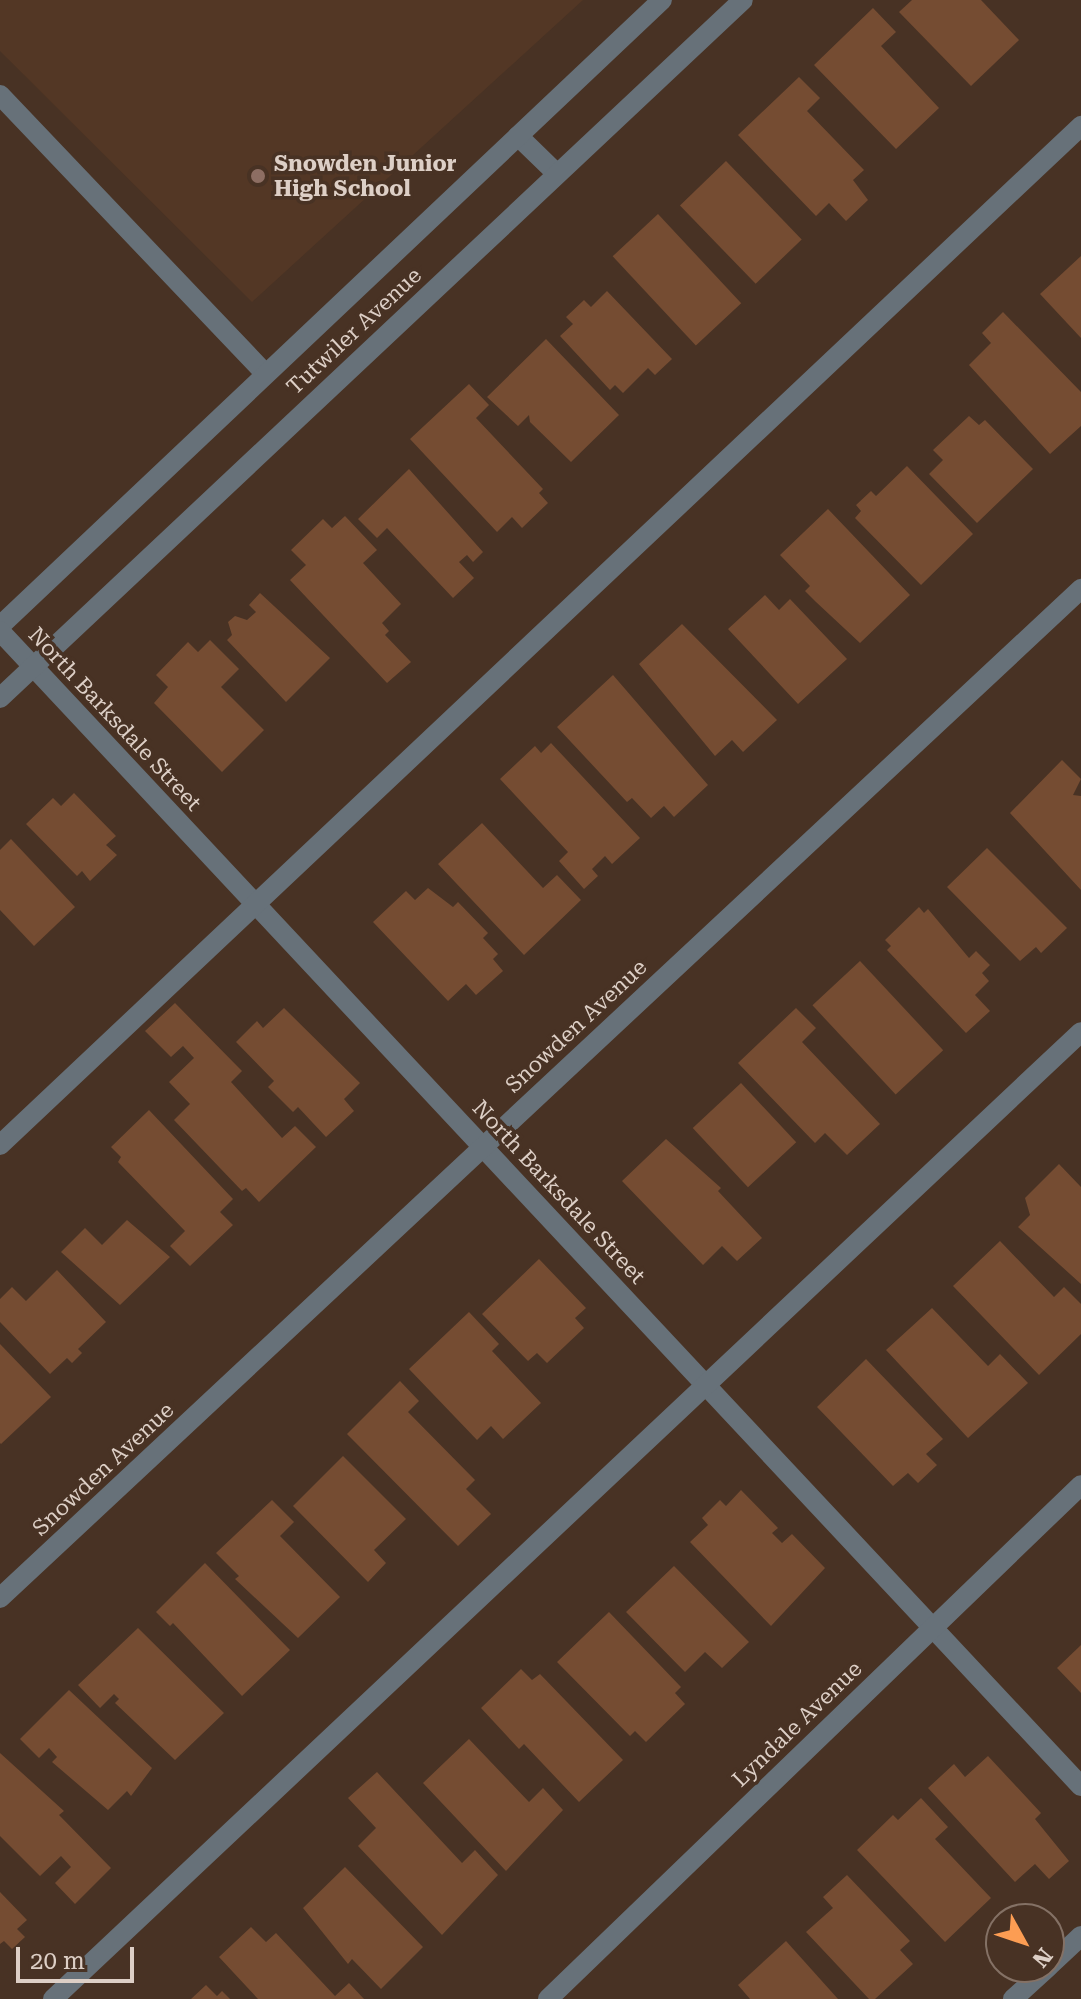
<!DOCTYPE html>
<style>
body{margin:0}
#map{position:relative;width:1081px;height:1999px;overflow:hidden;background:#483224;font-family:"Roboto Serif",serif}
div>[style]{position:absolute}
[style*='--x']{left:calc(var(--x)*1px);top:calc(var(--y)*1px);width:calc(var(--w)*1px);rotate:calc(var(--a)*1deg)}
.built>*{inset:0;background:#533725}
.building>*{inset:0;background:#754c32;transform-origin:0 0}
.minor>*{height:20px;margin:-10px;padding:0 10px;transform-origin:10px;border-radius:10px;background:#677179}
.dots>*{width:22px;height:22px;translate:-50% -50%;box-sizing:border-box;border:4px solid #483224;border-radius:50%}
span{translate:-50% -50%;white-space:nowrap;text-align:center;line-height:1.15;-webkit-text-stroke:7px #483224;paint-order:stroke}
.poi-label{font-size:22px;color:#ddcfc6;font-weight:700}
.left{translate:0 -50%;text-align:left}
.street-label{font-size:22px;color:#ddcfc6}
.north{position:absolute;left:985px;top:1903px;width:80px;height:80px;box-sizing:border-box;background:#483224;border:2px solid #847165;border-radius:50%;rotate:130deg;font-size:22px;font-weight:700;line-height:32px;text-align:center;color:#ddcfc6}
.north::after{content:'';display:block;margin:auto;width:28px;height:36px;background:#fc9d53;clip-path:polygon(50% 0,100% 100%,50% 72%,0 100%)}
.scale{position:absolute;left:16px;top:1947px;width:118px;height:36px;box-sizing:border-box;border:4px solid #ddcfc6;border-top:0;padding-left:10px;font-size:24px;line-height:28px;white-space:nowrap;color:#ddcfc6;-webkit-text-stroke:6px #483224;paint-order:stroke}
</style>
<div id="map">
<div class="built">
<div style="clip-path:polygon(0 0,583px 0,252px 302px,0 51px)"></div>
</div>
<div class="building">
<div style="clip-path:polygon(912px 0,981px 0,1019px 40px,971px 86px,899px 12px)"></div>
<div style="clip-path:polygon(873px 8px,896px 32px,881px 46px,939px 108px,896px 149px,814px 65px)"></div>
<div style="clip-path:polygon(799px 77px,820px 98px,807px 111px,864px 170px,853px 180px,868px 200px,846px 221px,829px 203px,816px 216px,738px 135px)"></div>
<div style="left:726px;top:161px;width:109px;height:64px;rotate:46deg"></div>
<div style="left:658px;top:214px;width:122px;height:62px;rotate:47deg"></div>
<div style="clip-path:polygon(1081px 256px,1081px 338px,1040px 294px)"></div>
<div style="clip-path:polygon(607px 291px,672px 359px,655px 375px,648px 368px,623px 393px,615px 385px,610px 390px,560px 336px,573px 324px,566px 317px,584px 300px,591px 307px)"></div>
<div style="clip-path:polygon(1003px 312px,1081px 392px,1081px 426px,1050px 454px,969px 365px,991px 343px,982px 333px)"></div>
<div style="clip-path:polygon(546px 339px,619px 415px,571px 462px,530px 422px,529px 415px,518px 426px,487px 397px)"></div>
<div style="clip-path:polygon(469px 384px,489px 405px,476px 418px,543px 489px,539px 493px,548px 503px,522px 528px,512px 517px,497px 532px,410px 439px)"></div>
<div style="clip-path:polygon(969px 416px,979px 425px,985px 420px,1033px 469px,977px 523px,929px 474px,943px 460px,933px 450px)"></div>
<div style="clip-path:polygon(907px 466px,973px 534px,921px 585px,855px 518px,861px 511px,856px 505px,871px 491px,876px 496px)"></div>
<div style="clip-path:polygon(409px 469px,483px 552px,473px 562px,467px 555px,459px 562px,474px 578px,453px 598px,387px 528px,377px 538px,358px 519px)"></div>
<div style="clip-path:polygon(828px 509px,910px 595px,860px 643px,816px 602px,805px 591px,810px 586px,780px 555px)"></div>
<div style="clip-path:polygon(345px 516px,377px 550px,363px 563px,401px 604px,382px 623px,389px 631px,385px 635px,411px 662px,387px 683px,290px 580px,306px 565px,291px 550px,323px 519px,332px 528px)"></div>
<div style="clip-path:polygon(260px 593px,330px 658px,286px 702px,227px 640px,232px 635px,228px 622px,235px 616px,247px 620px,256px 612px,249px 605px)"></div>
<div style="clip-path:polygon(765px 595px,779px 610px,790px 599px,847px 659px,798px 704px,728px 629px)"></div>
<div style="clip-path:polygon(682px 624px,777px 720px,743px 752px,732px 740px,715px 756px,639px 664px)"></div>
<div style="clip-path:polygon(210px 640px,239px 669px,221px 687px,264px 730px,222px 772px,154px 703px,168px 687px,156px 675px,188px 642px,198px 652px)"></div>
<div style="clip-path:polygon(613px 675px,708px 785px,674px 817px,664px 806px,651px 818px,632px 798px,627px 802px,557px 727px)"></div>
<div style="clip-path:polygon(551px 743px,640px 838px,612px 864px,605px 856px,592px 869px,598px 876px,584px 889px,559px 861px,568px 852px,500px 779px,535px 746px,541px 753px)"></div>
<div style="clip-path:polygon(1062px 760px,1081px 779px,1073px 795px,1081px 796px,1081px 890px,1010px 813px)"></div>
<div style="clip-path:polygon(74px 793px,116px 836px,106px 845px,117px 855px,90px 881px,82px 871px,77px 876px,26px 824px,53px 798px,61px 806px)"></div>
<div style="clip-path:polygon(482px 823px,543px 888px,557px 875px,581px 900px,524px 955px,438px 864px)"></div>
<div style="clip-path:polygon(11px 839px,75px 907px,34px 946px,0 910px,0 850px)"></div>
<div style="clip-path:polygon(987px 848px,1067px 928px,1041px 953px,1036px 947px,1020px 961px,947px 887px)"></div>
<div style="clip-path:polygon(428px 888px,453px 907px,458px 902px,488px 933px,483px 938px,498px 954px,493px 959px,503px 971px,476px 995px,466px 984px,448px 1001px,373px 922px,406px 891px,415px 900px)"></div>
<div style="clip-path:polygon(919px 907px,924px 913px,928px 909px,969px 958px,976px 951px,990px 965px,982px 973px,989px 981px,975px 995px,990px 1011px,966px 1033px,887px 950px,891px 946px,885px 940px)"></div>
<div style="left:860px;top:961px;width:122px;height:65px;rotate:47deg"></div>
<div style="clip-path:polygon(175px 1003px,242px 1071px,231px 1082px,282px 1138px,295px 1126px,316px 1147px,259px 1202px,246px 1188px,242px 1191px,174px 1120px,190px 1104px,169px 1082px,194px 1058px,183px 1046px,171px 1057px,145px 1031px)"></div>
<div style="clip-path:polygon(284px 1008px,360px 1083px,344px 1099px,354px 1111px,326px 1137px,298px 1107px,293px 1112px,268px 1087px,274px 1081px,236px 1042px,257px 1021px,263px 1028px)"></div>
<div style="clip-path:polygon(796px 1008px,816px 1028px,802px 1042px,880px 1124px,847px 1155px,825px 1133px,815px 1143px,738px 1063px)"></div>
<div style="left:741px;top:1083px;width:81px;height:66px;rotate:47deg"></div>
<div style="clip-path:polygon(149px 1110px,233px 1199px,220px 1212px,233px 1225px,190px 1266px,170px 1246px,185px 1231px,118px 1162px,121px 1157px,111px 1147px)"></div>
<div style="clip-path:polygon(666px 1139px,721px 1188px,718px 1191px,762px 1238px,737px 1261px,722px 1246px,703px 1265px,622px 1181px)"></div>
<div style="clip-path:polygon(1059px 1164px,1081px 1187px,1081px 1284px,1018px 1227px,1030px 1215px,1025px 1198px)"></div>
<div style="clip-path:polygon(127px 1220px,170px 1257px,120px 1305px,61px 1252px,85px 1228px,102px 1245px)"></div>
<div style="clip-path:polygon(1000px 1241px,1054px 1297px,1064px 1287px,1081px 1304px,1081px 1334px,1039px 1375px,953px 1286px)"></div>
<div style="clip-path:polygon(539px 1259px,586px 1308px,575px 1318px,584px 1328px,547px 1363px,537px 1353px,528px 1361px,482px 1314px)"></div>
<div style="clip-path:polygon(57px 1270px,106px 1322px,78px 1349px,82px 1353px,72px 1363px,67px 1358px,50px 1374px,0 1322px,0 1299px,12px 1287px,26px 1301px)"></div>
<div style="clip-path:polygon(932px 1308px,988px 1366px,1000px 1354px,1028px 1383px,968px 1438px,886px 1350px)"></div>
<div style="clip-path:polygon(469px 1312px,499px 1344px,492px 1351px,541px 1403px,503px 1439px,491px 1426px,477px 1440px,409px 1369px)"></div>
<div style="clip-path:polygon(0 1344px,51px 1397px,1px 1444px,0 1443px)"></div>
<div style="clip-path:polygon(866px 1359px,943px 1439px,926px 1454px,937px 1465px,918px 1483px,908px 1473px,893px 1486px,817px 1407px)"></div>
<div style="clip-path:polygon(400px 1381px,419px 1401px,408px 1412px,475px 1480px,466px 1489px,491px 1514px,458px 1546px,347px 1434px)"></div>
<div style="clip-path:polygon(343px 1456px,406px 1519px,374px 1550px,386px 1563px,368px 1582px,293px 1506px)"></div>
<div style="clip-path:polygon(741px 1490px,778px 1528px,772px 1533px,782px 1543px,792px 1534px,825px 1568px,771px 1626px,690px 1542px,708px 1525px,702px 1518px,720px 1500px,726px 1506px)"></div>
<div style="clip-path:polygon(272px 1500px,294px 1522px,280px 1536px,340px 1597px,298px 1638px,235px 1579px,239px 1576px,216px 1553px)"></div>
<div style="clip-path:polygon(205px 1563px,290px 1650px,242px 1696px,173px 1623px,170px 1626px,156px 1612px)"></div>
<div style="clip-path:polygon(674px 1566px,749px 1642px,722px 1668px,705px 1652px,685px 1672px,626px 1612px)"></div>
<div style="clip-path:polygon(609px 1612px,681px 1687px,675px 1693px,685px 1704px,646px 1742px,635px 1731px,630px 1736px,557px 1662px)"></div>
<div style="clip-path:polygon(138px 1628px,224px 1713px,175px 1760px,115px 1703px,119px 1699px,114px 1694px,100px 1708px,78px 1685px)"></div>
<div style="clip-path:polygon(1081px 1645px,1081px 1693px,1057px 1668px)"></div>
<div style="clip-path:polygon(521px 1669px,532px 1680px,540px 1674px,623px 1760px,579px 1802px,524px 1744px,519px 1749px,481px 1708px)"></div>
<div style="clip-path:polygon(69px 1690px,152px 1768px,131px 1796px,127px 1791px,108px 1810px,52px 1762px,57px 1757px,49px 1748px,39px 1758px,20px 1739px)"></div>
<div style="clip-path:polygon(469px 1739px,529px 1802px,543px 1788px,563px 1810px,506px 1871px,423px 1783px)"></div>
<div style="clip-path:polygon(0 1753px,64px 1811px,59px 1815px,111px 1868px,75px 1904px,55px 1883px,71px 1867px,61px 1856px,40px 1876px,0 1836px)"></div>
<div style="clip-path:polygon(988px 1756px,1041px 1813px,1035px 1819px,1069px 1861px,1049px 1879px,1035px 1864px,1015px 1882px,928px 1788px,954px 1764px,965px 1777px)"></div>
<div style="clip-path:polygon(377px 1772px,462px 1863px,475px 1850px,498px 1875px,442px 1935px,358px 1846px,376px 1828px,348px 1798px)"></div>
<div style="clip-path:polygon(921px 1798px,948px 1827px,935px 1839px,991px 1898px,945px 1942px,857px 1850px,893px 1815px,898px 1820px)"></div>
<div style="clip-path:polygon(345px 1867px,423px 1947px,381px 1989px,352px 1959px,348px 1964px,303px 1908px)"></div>
<div style="clip-path:polygon(847px 1875px,910px 1941px,900px 1950px,913px 1964px,875px 1999px,869px 1999px,806px 1932px,833px 1908px,823px 1897px)"></div>
<div style="clip-path:polygon(0 1892px,27px 1920px,17px 1929px,25px 1937px,12px 1949px,4px 1941px,0 1944px)"></div>
<div style="clip-path:polygon(251px 1927px,266px 1942px,276px 1933px,335px 1996px,349px 1983px,364px 1999px,258px 1999px,219px 1957px)"></div>
<div style="clip-path:polygon(786px 1941px,838px 1999px,750px 1999px,738px 1985px)"></div>
<div style="clip-path:polygon(206px 1985px,217px 1996px,222px 1991px,230px 1999px,191px 1999px)"></div>
</div>
<div class="minor">
<div style="--x:0;--y:95;--w:385;--a:46.4"></div>
<div style="--x:518;--y:136;--w:53;--a:44.2"></div>
<div style="--x:0;--y:626;--w:911;--a:-43.4"></div>
<div style="--x:0;--y:631;--w:1582;--a:46.9"></div>
<div style="--x:0;--y:698;--w:1019;--a:-43.21"></div>
<div style="--x:0;--y:1145;--w:1486;--a:-43.31"></div>
<div style="--x:0;--y:1598;--w:1479;--a:-43.03"></div>
<div style="--x:1049;--y:1966;--w:44;--a:-43.2"></div>
<div style="--x:53;--y:1999;--w:1411;--a:-43.25"></div>
<div style="--x:548;--y:1999;--w:740;--a:-43.96"></div>
<div style="--x:1013;--y:1999;--w:47;--a:-42.4"></div>
</div>
<div class="dots">
<div style="left:258px;top:176px;background:#8d6e63"></div>
</div>
<div class="poi-label">
<span class="left" style="left:274px;top:176px">Snowden Junior<br>High School</span>
</div>
<div class="street-label">
<span style="left:354px;top:331px;rotate:-43deg">Tutwiler Avenue</span>
<span style="left:115px;top:719px;rotate:47deg">North Barksdale Street</span>
<span style="left:576px;top:1026px;rotate:-43deg">Snowden Avenue</span>
<span style="left:559px;top:1192px;rotate:47deg">North Barksdale Street</span>
<span style="left:103px;top:1469px;rotate:-43deg">Snowden Avenue</span>
<span style="left:797px;top:1724px;rotate:-44deg">Lyndale Avenue</span>
</div>
<div class="north">N</div>
<div class="scale">20 m</div>
</div>
